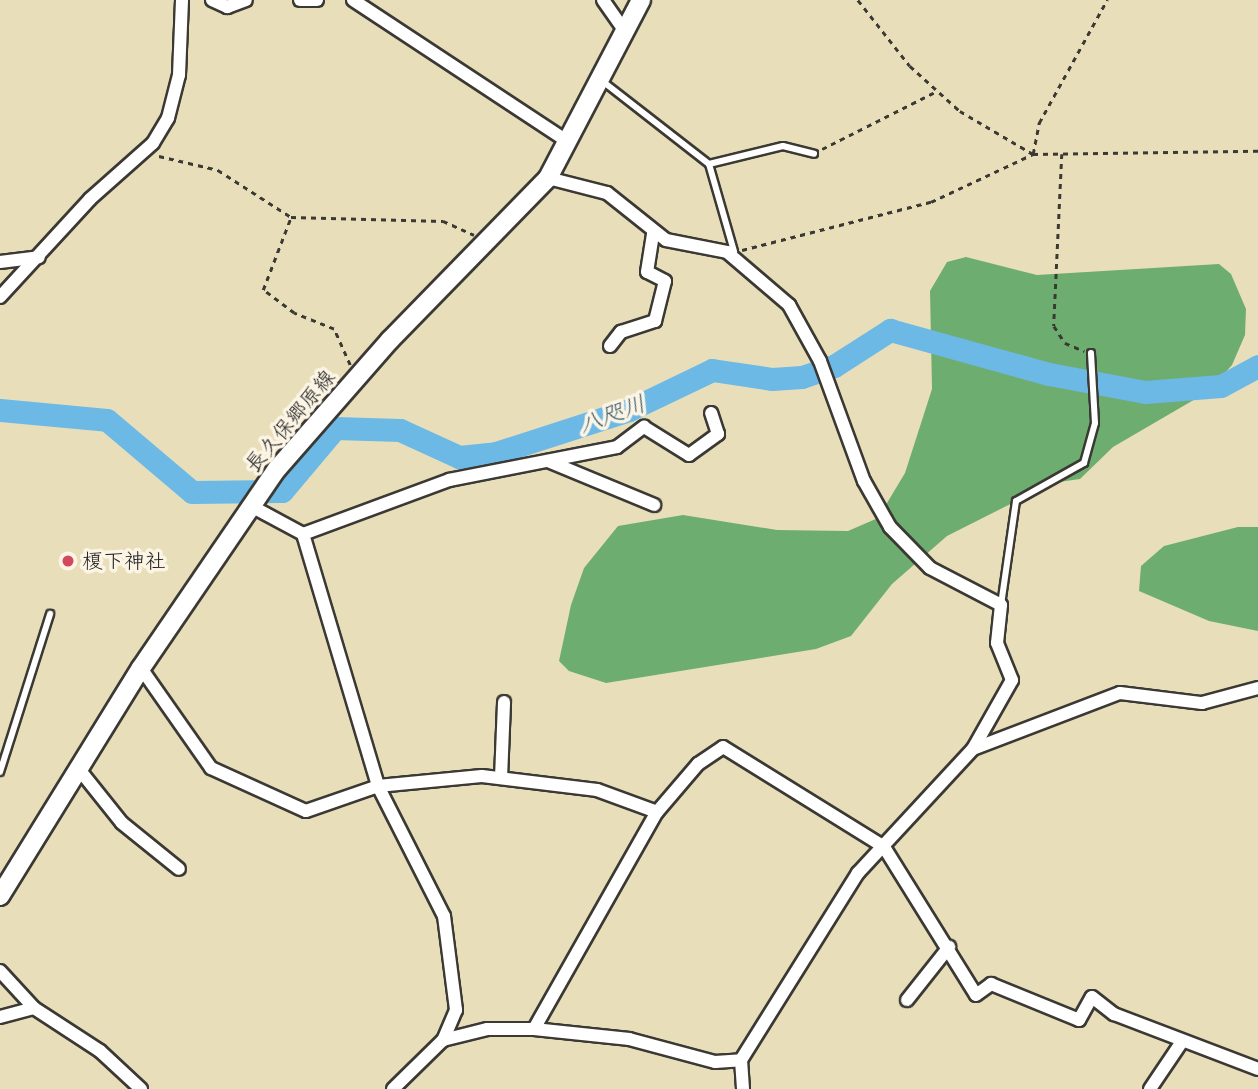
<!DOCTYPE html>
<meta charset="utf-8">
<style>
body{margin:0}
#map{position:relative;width:1258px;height:1089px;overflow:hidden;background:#e8dfba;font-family:"Patrick Hand","Klee One",sans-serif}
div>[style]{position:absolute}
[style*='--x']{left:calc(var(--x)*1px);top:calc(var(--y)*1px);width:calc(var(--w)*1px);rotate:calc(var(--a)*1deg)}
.forest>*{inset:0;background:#6ead70}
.river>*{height:23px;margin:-11.5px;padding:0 11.5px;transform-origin:11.5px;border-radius:11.5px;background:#6cb9e6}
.path>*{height:2.5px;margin-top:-1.25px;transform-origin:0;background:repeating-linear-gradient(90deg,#3b3934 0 5px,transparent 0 10px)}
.roads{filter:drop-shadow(2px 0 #3b3934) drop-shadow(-2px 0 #3b3934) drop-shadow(0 2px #3b3934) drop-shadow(0 -2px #3b3934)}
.lane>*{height:6px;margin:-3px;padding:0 3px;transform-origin:3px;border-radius:3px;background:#fff}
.street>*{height:12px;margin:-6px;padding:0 6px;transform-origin:6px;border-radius:6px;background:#fff}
.secondary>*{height:18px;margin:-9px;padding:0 9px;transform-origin:9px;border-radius:9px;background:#fff}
.dots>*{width:19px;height:19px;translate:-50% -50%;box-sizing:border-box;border:4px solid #fcf5e5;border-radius:50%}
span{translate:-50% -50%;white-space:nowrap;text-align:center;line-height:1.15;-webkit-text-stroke:7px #fcf5e5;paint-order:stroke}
.street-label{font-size:21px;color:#1c1c1c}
.poi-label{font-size:21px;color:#1c1c1c}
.left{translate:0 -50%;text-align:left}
.water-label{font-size:23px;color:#3c5b6d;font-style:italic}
</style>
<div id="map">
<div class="forest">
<div style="clip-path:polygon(966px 257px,1037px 275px,1219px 264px,1231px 274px,1246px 309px,1245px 335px,1232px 365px,1209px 391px,1113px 447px,1080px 479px,1052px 483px,947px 536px,892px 584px,851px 636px,816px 649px,606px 683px,569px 671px,559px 661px,571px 605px,584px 568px,618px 526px,683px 515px,777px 530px,848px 531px,878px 518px,905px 473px,932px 389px,930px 291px,947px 262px)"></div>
<div style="clip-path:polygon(1238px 527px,1258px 527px,1258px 631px,1209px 621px,1139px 591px,1141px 566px,1164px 546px)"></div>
</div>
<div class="river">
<div style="--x:0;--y:410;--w:107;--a:5.3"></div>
<div style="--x:107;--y:420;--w:111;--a:40.3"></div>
<div style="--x:192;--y:492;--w:90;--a:-0.6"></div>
<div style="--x:282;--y:491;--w:82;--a:-49.9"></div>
<div style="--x:335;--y:428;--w:65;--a:1.8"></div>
<div style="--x:400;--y:430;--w:65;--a:24.6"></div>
<div style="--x:459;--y:457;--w:37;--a:-6"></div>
<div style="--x:496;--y:453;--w:140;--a:-17.9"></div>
<div style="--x:629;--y:410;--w:92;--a:-25.7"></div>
<div style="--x:712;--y:370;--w:61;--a:8.5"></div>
<div style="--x:772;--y:379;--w:30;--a:-4"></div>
<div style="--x:802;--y:377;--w:34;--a:-19"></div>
<div style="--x:834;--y:366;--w:67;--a:-32.7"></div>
<div style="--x:890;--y:330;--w:165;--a:15.5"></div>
<div style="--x:1049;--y:374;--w:98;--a:10.6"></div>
<div style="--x:1145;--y:392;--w:76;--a:-4.5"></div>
<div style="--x:1221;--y:386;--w:42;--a:-28.4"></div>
</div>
<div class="path">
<div style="--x:858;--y:0;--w:84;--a:51.8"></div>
<div style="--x:910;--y:66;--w:67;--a:42"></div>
<div style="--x:960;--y:111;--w:85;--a:30.5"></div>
<div style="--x:1033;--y:154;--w:225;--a:-0.8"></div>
<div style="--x:822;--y:149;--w:129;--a:-26.8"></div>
<div style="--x:1033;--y:154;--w:32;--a:-79"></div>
<div style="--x:1039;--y:123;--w:141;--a:-61.1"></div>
<div style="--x:1062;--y:154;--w:172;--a:92.7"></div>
<div style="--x:1054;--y:326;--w:20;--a:57"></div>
<div style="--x:1065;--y:343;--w:21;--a:23"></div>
<div style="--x:159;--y:156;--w:61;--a:13.3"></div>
<div style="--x:218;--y:170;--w:87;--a:32.8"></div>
<div style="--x:742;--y:250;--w:195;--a:-14.3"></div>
<div style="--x:931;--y:202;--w:113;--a:-25.2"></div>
<div style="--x:350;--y:365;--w:39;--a:-114"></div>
<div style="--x:334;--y:329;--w:43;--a:-158.2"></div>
<div style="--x:294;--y:313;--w:39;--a:-143"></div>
<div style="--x:263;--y:290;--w:78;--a:-69"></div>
<div style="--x:291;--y:217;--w:152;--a:1.5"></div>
<div style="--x:443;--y:221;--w:34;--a:24"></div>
</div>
<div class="roads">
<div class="lane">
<div style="--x:601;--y:80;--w:137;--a:37.9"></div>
<div style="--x:709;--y:164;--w:91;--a:74"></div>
<div style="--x:709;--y:164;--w:76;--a:-13.7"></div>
<div style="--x:783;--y:146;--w:32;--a:14"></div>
<div style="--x:1001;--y:605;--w:105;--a:-81.8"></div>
<div style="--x:1016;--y:501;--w:78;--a:-29.2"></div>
<div style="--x:1084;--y:463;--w:41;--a:-74.6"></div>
<div style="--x:1095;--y:423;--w:70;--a:-93.3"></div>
<div style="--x:0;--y:772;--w:166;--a:-72.4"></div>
</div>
<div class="street">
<div style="--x:212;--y:0;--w:17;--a:25"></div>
<div style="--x:227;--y:7;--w:20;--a:-20"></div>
<div style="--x:300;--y:0;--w:17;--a:0"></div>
<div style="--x:353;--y:0;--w:258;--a:33.4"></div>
<div style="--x:603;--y:0;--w:38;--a:55"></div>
<div style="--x:548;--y:178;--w:61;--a:14.3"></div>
<div style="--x:607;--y:193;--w:75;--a:38.5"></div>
<div style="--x:666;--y:240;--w:62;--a:11.1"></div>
<div style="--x:727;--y:252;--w:82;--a:40.5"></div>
<div style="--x:789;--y:305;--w:64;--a:61"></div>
<div style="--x:820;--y:361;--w:128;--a:69.9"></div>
<div style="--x:864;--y:481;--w:53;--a:60.5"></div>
<div style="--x:890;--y:527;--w:57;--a:45.7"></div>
<div style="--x:930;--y:568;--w:80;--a:27.5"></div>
<div style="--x:1001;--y:605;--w:38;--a:96"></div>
<div style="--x:997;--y:643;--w:40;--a:68"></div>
<div style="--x:1012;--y:680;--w:79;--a:119.5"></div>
<div style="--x:0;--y:262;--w:39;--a:-7"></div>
<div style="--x:0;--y:297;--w:133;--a:-47.4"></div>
<div style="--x:90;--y:199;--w:84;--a:-41.6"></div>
<div style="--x:153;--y:143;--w:29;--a:-59"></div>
<div style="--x:168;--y:118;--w:44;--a:-75.7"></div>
<div style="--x:179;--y:75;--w:75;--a:-87.7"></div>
<div style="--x:610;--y:346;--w:18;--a:-52"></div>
<div style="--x:621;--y:332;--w:36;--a:-18"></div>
<div style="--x:655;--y:321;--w:41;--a:-76"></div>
<div style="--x:665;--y:281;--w:20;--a:-153"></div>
<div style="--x:647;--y:272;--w:39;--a:-81"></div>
<div style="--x:548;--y:461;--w:115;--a:22.5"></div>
<div style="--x:251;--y:506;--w:59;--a:28.3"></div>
<div style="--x:303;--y:534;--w:263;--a:73.4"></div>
<div style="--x:378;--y:786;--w:146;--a:63.1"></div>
<div style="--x:444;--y:916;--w:95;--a:82.7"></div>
<div style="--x:456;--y:1010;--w:33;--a:113"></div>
<div style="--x:443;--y:1040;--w:70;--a:135.6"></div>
<div style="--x:303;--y:534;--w:156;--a:-20.3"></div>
<div style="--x:449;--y:480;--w:171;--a:-11.1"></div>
<div style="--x:617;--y:447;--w:34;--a:-37"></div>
<div style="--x:644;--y:427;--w:53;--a:31.9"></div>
<div style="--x:689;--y:455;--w:36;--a:-36"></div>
<div style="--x:718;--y:434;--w:22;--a:-108"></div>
<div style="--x:141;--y:668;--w:122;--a:55"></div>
<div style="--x:211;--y:768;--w:104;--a:24.4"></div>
<div style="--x:306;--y:811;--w:76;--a:-19.1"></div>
<div style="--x:378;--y:786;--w:104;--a:-5.5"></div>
<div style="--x:482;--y:776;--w:116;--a:6.9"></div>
<div style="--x:597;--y:790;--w:64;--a:20.1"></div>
<div style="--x:78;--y:768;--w:70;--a:51.3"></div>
<div style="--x:122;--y:823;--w:73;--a:38.9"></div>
<div style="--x:501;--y:778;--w:76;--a:-87.7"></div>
<div style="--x:0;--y:971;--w:50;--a:47.4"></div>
<div style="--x:907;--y:1000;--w:68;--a:-51.6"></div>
<div style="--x:0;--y:1017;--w:35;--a:-15"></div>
<div style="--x:34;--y:1008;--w:79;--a:33.1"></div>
<div style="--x:100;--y:1051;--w:56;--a:42.8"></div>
<div style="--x:534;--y:1029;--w:249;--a:-60.5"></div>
<div style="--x:657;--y:812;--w:63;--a:-49.5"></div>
<div style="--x:698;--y:764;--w:30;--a:-34"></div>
<div style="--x:723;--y:747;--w:190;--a:31.8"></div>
<div style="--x:884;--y:847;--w:174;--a:58.1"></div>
<div style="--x:976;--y:995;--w:19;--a:-36"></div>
<div style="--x:991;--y:984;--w:95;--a:22.2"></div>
<div style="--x:1079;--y:1020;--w:26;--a:-61"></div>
<div style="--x:1092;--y:997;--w:28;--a:38"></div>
<div style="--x:1114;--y:1014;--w:154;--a:20.9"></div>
<div style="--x:443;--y:1040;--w:45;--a:-14"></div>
<div style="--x:487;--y:1029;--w:47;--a:0"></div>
<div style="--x:534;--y:1029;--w:96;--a:6"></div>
<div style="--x:629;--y:1039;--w:89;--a:15"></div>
<div style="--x:715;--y:1062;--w:26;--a:-4"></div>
<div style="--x:741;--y:1060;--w:221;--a:-58"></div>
<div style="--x:858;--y:873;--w:169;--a:-47.2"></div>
<div style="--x:973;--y:749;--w:157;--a:-20.9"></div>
<div style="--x:1120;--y:693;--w:83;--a:7"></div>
<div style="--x:1202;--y:703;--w:58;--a:-15"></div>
<div style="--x:741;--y:1060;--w:29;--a:86"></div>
<div style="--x:1150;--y:1089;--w:55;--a:-56"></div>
</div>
<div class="secondary">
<div style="--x:0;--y:896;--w:268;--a:-58.3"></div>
<div style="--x:141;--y:668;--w:241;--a:-55.7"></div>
<div style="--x:277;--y:469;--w:171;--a:-48.8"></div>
<div style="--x:390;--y:340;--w:226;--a:-45.7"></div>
<div style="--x:548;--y:178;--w:201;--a:-62.4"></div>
</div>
</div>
<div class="dots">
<div style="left:68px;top:561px;background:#d1495b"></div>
</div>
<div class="street-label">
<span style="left:290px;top:421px;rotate:-50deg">長久保郷原線</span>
</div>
<div class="poi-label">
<span class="left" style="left:82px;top:561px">榎下神社</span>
</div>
<div class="water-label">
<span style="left:612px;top:414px;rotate:-20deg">八咫川</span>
</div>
</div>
